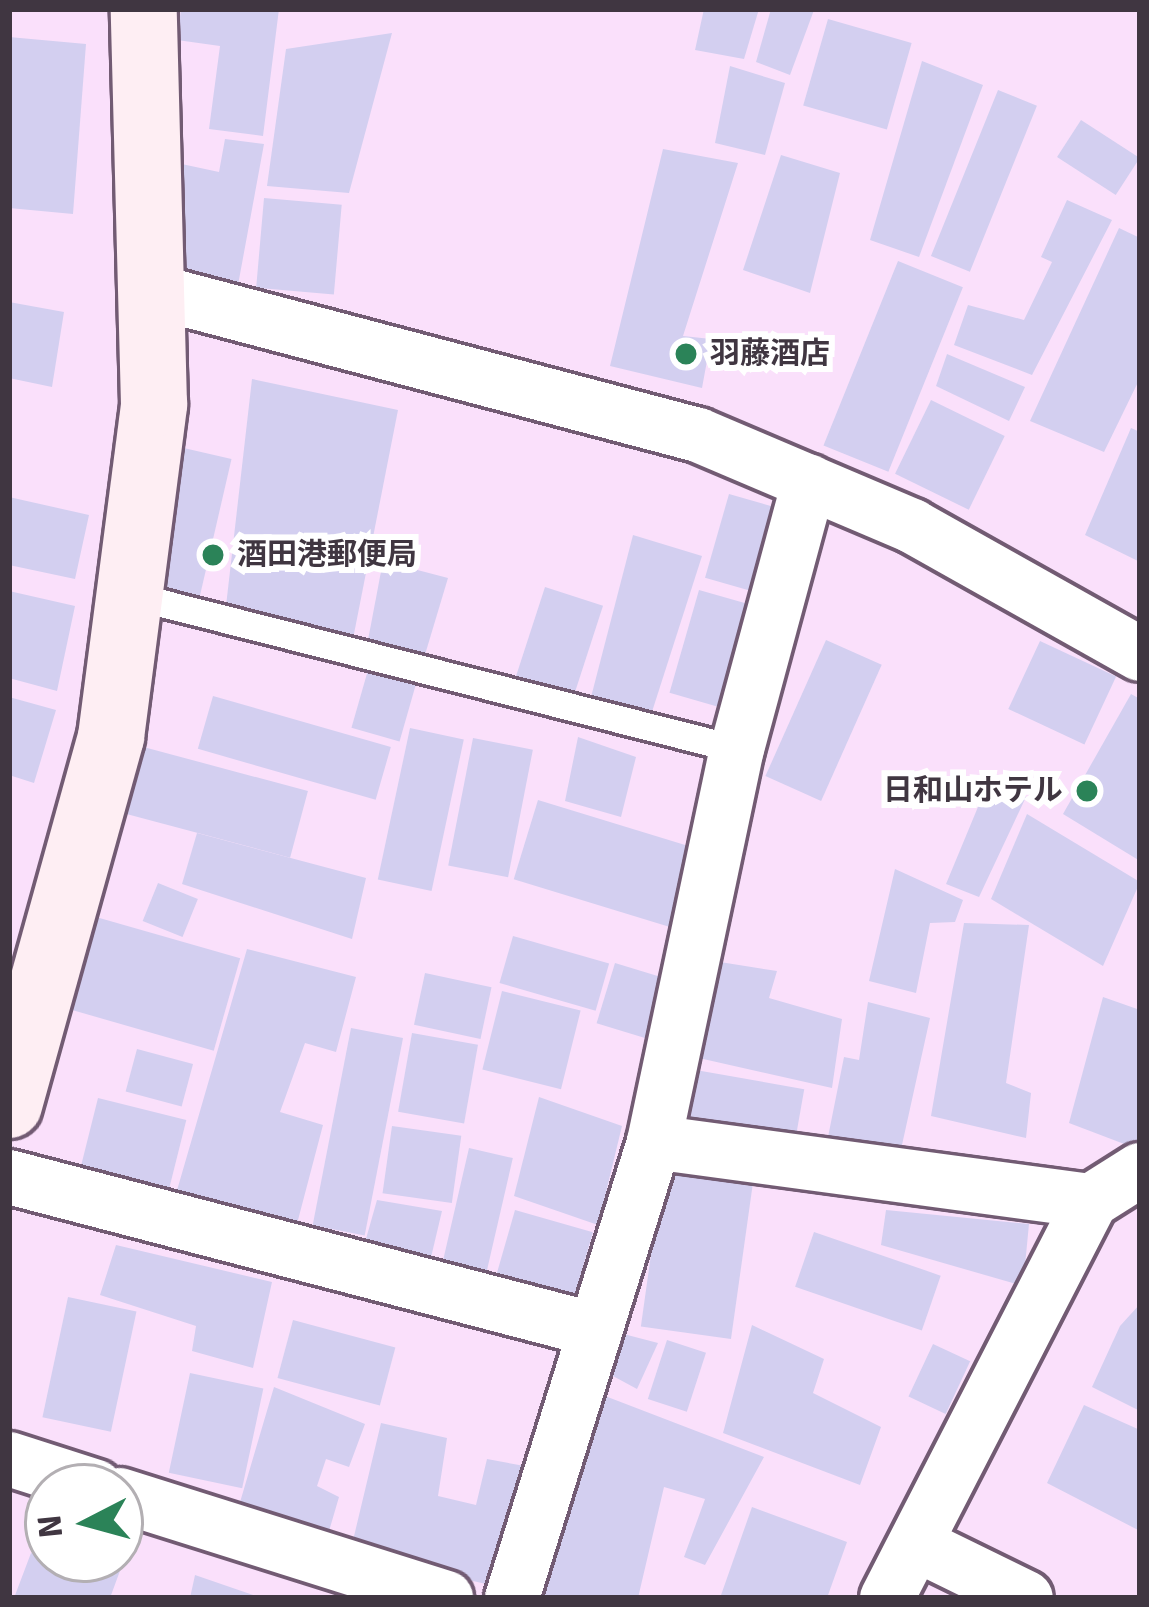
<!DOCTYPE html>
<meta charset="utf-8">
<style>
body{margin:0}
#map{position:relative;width:1149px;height:1607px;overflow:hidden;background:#fae0fb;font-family:Signika,"Noto Sans JP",sans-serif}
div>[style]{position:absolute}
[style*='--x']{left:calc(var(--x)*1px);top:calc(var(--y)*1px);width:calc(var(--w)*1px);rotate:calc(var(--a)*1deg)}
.building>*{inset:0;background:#d3cff0;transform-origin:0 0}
.roads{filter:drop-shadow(3px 0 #725b73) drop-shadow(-3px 0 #725b73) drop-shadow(0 3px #725b73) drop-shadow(0 -3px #725b73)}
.lane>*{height:27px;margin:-13.5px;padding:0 13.5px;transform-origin:13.5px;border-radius:13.5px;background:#fff}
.street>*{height:54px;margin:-27px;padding:0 27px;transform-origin:27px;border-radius:27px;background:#fff}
.secondary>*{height:66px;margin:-33px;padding:0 33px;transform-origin:33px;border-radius:33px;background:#feeef3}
.dots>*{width:33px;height:33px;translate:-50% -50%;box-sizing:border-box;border:6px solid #fff;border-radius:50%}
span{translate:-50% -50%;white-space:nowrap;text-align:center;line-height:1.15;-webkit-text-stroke:12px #fff;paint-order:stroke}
.poi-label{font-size:30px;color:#403641;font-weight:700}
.left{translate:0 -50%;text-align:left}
.right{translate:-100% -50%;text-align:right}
.frame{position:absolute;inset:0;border:12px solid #403641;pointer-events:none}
.north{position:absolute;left:24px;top:1463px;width:120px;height:120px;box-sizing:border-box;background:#fff;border:3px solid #b3afb3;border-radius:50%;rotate:264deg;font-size:33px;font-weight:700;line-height:48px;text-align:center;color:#403641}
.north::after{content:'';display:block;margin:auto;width:42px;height:54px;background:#2b8358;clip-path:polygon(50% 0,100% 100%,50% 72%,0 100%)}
</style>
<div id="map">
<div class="building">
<div style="clip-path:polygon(181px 9px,279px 9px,263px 136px,209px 129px,220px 46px,177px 40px)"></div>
<div style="clip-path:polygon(704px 9px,759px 9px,744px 59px,695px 50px)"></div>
<div style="clip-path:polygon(771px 9px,814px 10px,790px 75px,756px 62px)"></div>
<div style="left:828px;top:19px;width:87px;height:90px;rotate:16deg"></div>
<div style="clip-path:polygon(392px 33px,349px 193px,267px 186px,286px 49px)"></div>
<div style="clip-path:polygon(9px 37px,86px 44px,73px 214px,9px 208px)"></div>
<div style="clip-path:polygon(922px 61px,983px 85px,919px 257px,870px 240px)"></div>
<div style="clip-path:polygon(730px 66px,785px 83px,765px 155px,715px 143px)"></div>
<div style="left:998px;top:90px;width:42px;height:179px;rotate:22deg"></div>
<div style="left:1081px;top:120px;width:70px;height:44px;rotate:33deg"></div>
<div style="clip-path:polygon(225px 139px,264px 144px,238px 285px,177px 269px,177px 163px,219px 172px)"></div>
<div style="clip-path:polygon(663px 149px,738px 163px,683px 336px,711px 339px,702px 388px,610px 366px)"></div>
<div style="clip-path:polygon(781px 155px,840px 173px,810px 293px,743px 270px)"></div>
<div style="left:264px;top:198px;width:78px;height:90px;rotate:5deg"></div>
<div style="clip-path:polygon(1067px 200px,1112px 220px,1032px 375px,954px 345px,968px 305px,1024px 320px,1052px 262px,1041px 257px)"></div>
<div style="clip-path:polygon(1119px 228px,1140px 238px,1140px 378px,1104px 452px,1030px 421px)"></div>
<div style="left:898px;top:261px;width:70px;height:199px;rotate:22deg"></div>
<div style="clip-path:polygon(9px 302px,64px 312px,52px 387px,9px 378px)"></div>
<div style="clip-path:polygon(947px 354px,1025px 387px,1009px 421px,936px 386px)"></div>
<div style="clip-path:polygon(252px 379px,398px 410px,353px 639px,226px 606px)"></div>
<div style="left:931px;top:400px;width:82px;height:82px;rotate:26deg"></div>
<div style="clip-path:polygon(1131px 428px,1140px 432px,1140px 562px,1085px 535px)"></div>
<div style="left:175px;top:446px;width:58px;height:144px;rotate:13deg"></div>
<div style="left:729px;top:494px;width:59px;height:87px;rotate:16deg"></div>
<div style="clip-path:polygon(9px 497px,89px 515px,75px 579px,9px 565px)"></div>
<div style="clip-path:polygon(633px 535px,702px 556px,650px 718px,590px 701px)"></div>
<div style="clip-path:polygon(383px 561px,448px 578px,424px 658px,368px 640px)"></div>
<div style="left:545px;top:587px;width:61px;height:101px;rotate:18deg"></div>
<div style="left:699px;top:590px;width:63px;height:107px;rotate:16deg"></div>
<div style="clip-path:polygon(9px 591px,75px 606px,57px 691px,9px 678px)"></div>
<div style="left:826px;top:640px;width:61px;height:149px;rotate:24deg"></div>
<div style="left:1040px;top:641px;width:84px;height:75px;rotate:25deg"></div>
<div style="left:368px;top:670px;width:50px;height:60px;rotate:16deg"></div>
<div style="clip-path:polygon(1131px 694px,1140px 699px,1140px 861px,1063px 814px)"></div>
<div style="left:213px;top:696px;width:185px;height:55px;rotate:16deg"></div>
<div style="clip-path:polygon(9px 697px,56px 710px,34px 783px,9px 775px)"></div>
<div style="left:410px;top:728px;width:55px;height:155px;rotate:12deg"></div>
<div style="clip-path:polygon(578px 737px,636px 757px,621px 817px,565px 801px)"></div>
<div style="left:473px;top:738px;width:61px;height:130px;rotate:11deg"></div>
<div style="left:136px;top:745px;width:178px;height:69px;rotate:15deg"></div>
<div style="clip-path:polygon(990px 778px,1026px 797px,979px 897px,946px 884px)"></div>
<div style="left:538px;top:800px;width:165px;height:83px;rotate:17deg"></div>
<div style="clip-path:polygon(1027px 814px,1140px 882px,1103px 966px,991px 899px)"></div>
<div style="clip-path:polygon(197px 833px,366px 878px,352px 939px,182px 884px)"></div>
<div style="clip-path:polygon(895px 869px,963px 900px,955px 922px,930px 923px,916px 993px,869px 981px)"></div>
<div style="left:158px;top:883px;width:43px;height:41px;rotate:22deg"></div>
<div style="left:96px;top:917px;width:150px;height:96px;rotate:16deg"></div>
<div style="clip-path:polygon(964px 923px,1029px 925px,1006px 1083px,1031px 1093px,1026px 1138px,931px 1116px)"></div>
<div style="left:513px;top:936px;width:100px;height:49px;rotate:16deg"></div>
<div style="clip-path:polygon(247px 949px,356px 977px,336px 1052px,305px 1043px,280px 1112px,323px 1125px,293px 1239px,171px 1211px)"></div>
<div style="clip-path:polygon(720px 962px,777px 971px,769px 998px,842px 1019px,832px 1088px,690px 1056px,703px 989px,714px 991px)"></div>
<div style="left:615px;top:963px;width:54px;height:63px;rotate:17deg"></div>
<div style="left:425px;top:973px;width:68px;height:53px;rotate:12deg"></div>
<div style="left:502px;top:991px;width:81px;height:81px;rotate:14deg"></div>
<div style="clip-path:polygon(1103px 997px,1140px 1010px,1140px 1150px,1069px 1123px)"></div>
<div style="clip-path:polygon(868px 1002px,930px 1018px,900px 1154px,827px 1142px,844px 1057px,859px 1060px)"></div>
<div style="left:351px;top:1028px;width:53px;height:201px;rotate:11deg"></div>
<div style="left:412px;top:1033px;width:67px;height:80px;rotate:10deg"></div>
<div style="left:137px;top:1049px;width:58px;height:44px;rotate:15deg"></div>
<div style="left:690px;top:1069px;width:116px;height:66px;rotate:10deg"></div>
<div style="clip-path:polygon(539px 1097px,622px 1126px,598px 1225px,514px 1196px)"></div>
<div style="left:98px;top:1098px;width:91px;height:83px;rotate:14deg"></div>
<div style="left:392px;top:1126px;width:70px;height:68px;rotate:8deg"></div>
<div style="left:469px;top:1148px;width:45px;height:133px;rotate:13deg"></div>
<div style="left:663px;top:1169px;width:91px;height:159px;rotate:8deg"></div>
<div style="clip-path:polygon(377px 1200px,442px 1211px,428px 1270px,360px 1260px)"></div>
<div style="left:515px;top:1210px;width:81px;height:89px;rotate:16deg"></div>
<div style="clip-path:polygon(886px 1210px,1029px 1224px,1023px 1286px,881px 1245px)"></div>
<div style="left:814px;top:1232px;width:134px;height:58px;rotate:19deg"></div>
<div style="clip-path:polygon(116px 1245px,272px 1282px,253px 1368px,192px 1351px,196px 1326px,100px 1295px)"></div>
<div style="left:68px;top:1297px;width:70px;height:123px;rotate:12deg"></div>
<div style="clip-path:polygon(1140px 1304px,1140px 1411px,1092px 1387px,1120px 1326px)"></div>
<div style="left:293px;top:1320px;width:106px;height:60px;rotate:15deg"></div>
<div style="clip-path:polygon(752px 1325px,824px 1359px,813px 1393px,881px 1427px,860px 1485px,723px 1433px)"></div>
<div style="clip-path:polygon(616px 1332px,658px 1343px,637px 1389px,600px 1369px)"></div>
<div style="left:667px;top:1340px;width:41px;height:62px;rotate:18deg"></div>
<div style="left:933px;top:1344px;width:41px;height:58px;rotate:25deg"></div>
<div style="left:190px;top:1373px;width:75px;height:102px;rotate:12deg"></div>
<div style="clip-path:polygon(274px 1387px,365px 1424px,349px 1467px,326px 1459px,317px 1486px,339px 1497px,327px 1538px,238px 1509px)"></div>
<div style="clip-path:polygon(592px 1391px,764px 1457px,705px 1565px,684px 1557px,705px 1499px,664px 1487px,638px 1598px,542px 1598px,536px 1596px)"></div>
<div style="clip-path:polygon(1084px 1405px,1140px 1430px,1140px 1531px,1047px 1483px)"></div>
<div style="clip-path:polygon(381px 1423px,447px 1438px,438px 1496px,476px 1505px,487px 1459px,530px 1467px,495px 1586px,350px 1553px)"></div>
<div style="clip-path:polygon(752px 1507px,847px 1542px,827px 1598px,720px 1598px)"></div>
<div style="clip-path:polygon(31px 1553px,48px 1559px,121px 1568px,110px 1598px,14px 1598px)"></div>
<div style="clip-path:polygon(195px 1575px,259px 1597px,259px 1598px,190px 1598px)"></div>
</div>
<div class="roads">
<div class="lane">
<div style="--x:130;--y:595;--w:626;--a:14.24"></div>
</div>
<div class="street">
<div style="--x:153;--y:291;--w:564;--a:14.8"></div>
<div style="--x:698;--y:435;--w:233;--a:23"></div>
<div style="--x:912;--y:526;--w:261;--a:29.3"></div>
<div style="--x:654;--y:1142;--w:441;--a:7.7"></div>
<div style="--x:9;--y:1177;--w:606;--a:14.63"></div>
<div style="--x:9;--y:1459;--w:91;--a:17.8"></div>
<div style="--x:120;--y:1495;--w:342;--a:17.5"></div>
<div style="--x:918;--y:1545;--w:120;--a:26.1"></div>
<div style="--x:512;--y:1598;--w:478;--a:-72.7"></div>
<div style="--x:654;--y:1142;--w:402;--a:-78.1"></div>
<div style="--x:737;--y:749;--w:277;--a:-74.9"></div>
<div style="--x:887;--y:1598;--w:446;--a:-62.8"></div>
<div style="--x:1091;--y:1201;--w:58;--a:-32.3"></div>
</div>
<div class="secondary">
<div style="--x:9;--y:1105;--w:382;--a:-74.5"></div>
<div style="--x:111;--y:737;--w:336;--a:-82.6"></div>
<div style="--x:154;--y:404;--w:395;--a:-91.5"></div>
</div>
</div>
<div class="dots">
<div style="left:686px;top:354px;background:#2b8358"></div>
<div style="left:213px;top:555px;background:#2b8358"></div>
<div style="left:1087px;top:791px;background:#2b8358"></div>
</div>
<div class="poi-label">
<span class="left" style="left:710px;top:354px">羽藤酒店</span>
<span class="left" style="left:237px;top:555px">酒田港郵便局</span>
<span class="right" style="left:1063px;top:791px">日和山ホテル</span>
</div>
<div class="frame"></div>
<div class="north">N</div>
</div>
